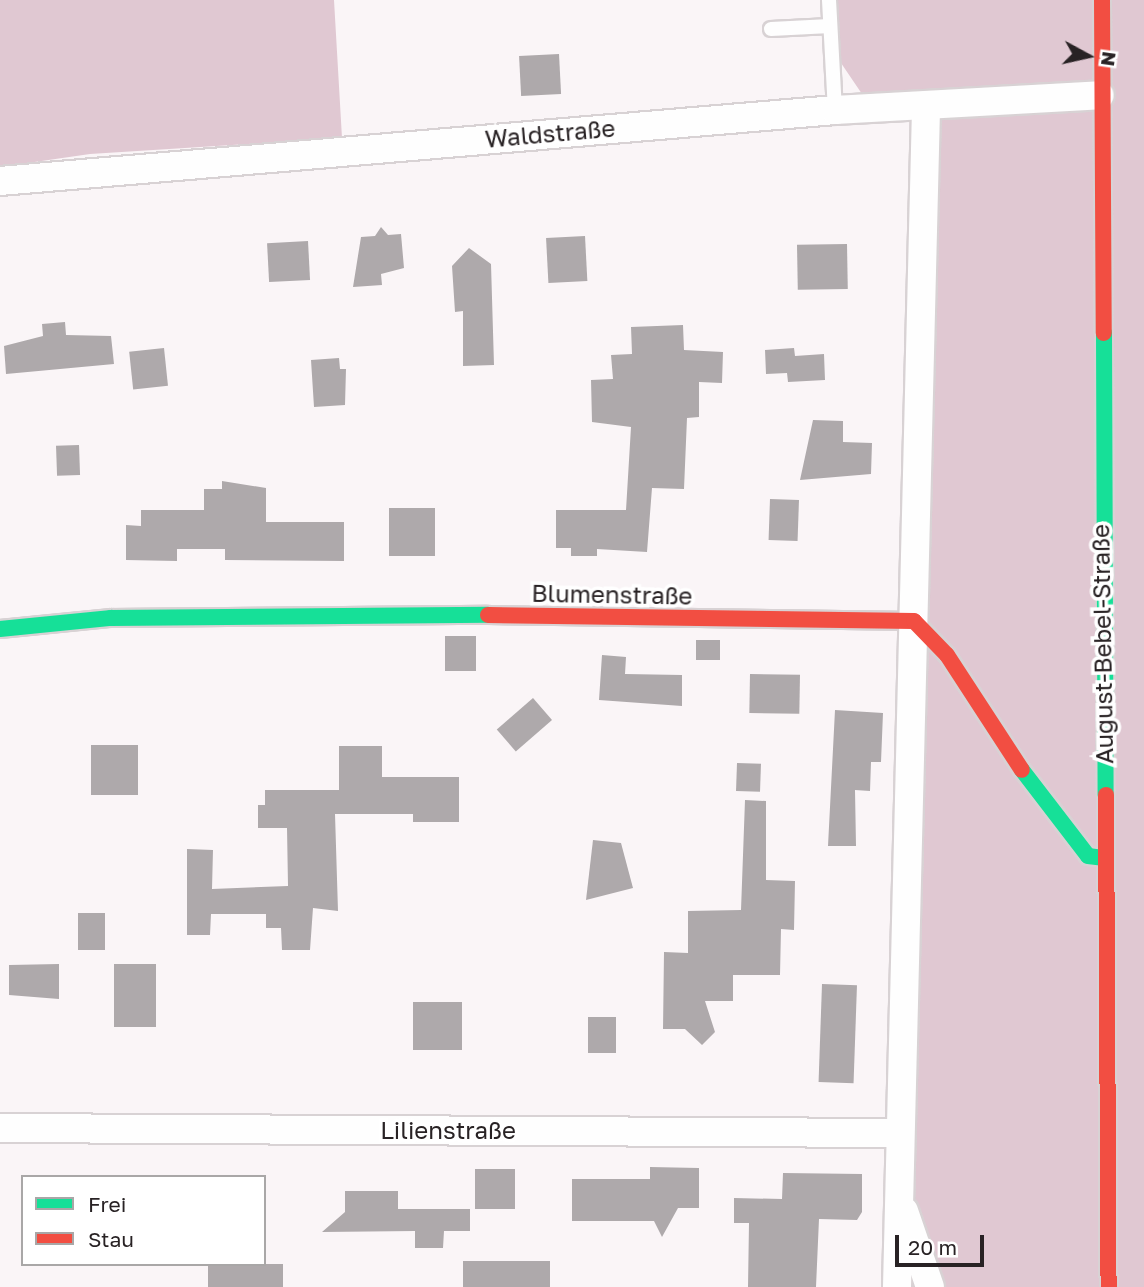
<!DOCTYPE html>
<meta charset="utf-8">
<style>
body{margin:0}
#map{position:relative;width:1144px;height:1287px;overflow:hidden;background:#faf5f7;font-family:"Golos Text",sans-serif}
div>[style]{position:absolute}
[style*='--x']{left:calc(var(--x)*1px);top:calc(var(--y)*1px);width:calc(var(--w)*1px);rotate:calc(var(--a)*1deg)}
.forest>*{inset:0;background:#e0c8d2}
.building>*{inset:0;background:#aea9ab;transform-origin:0 0}
.roads{filter:drop-shadow(2px 0 #d8d2d4) drop-shadow(-2px 0 #d8d2d4) drop-shadow(0 2px #d8d2d4) drop-shadow(0 -2px #d8d2d4)}
.lane>*{height:14px;margin:-7px;padding:0 7px;transform-origin:7px;border-radius:7px;background:#fefefe}
.street>*{height:28px;margin:-14px;padding:0 14px;transform-origin:14px;border-radius:14px;background:#fefefe}
.fast>*{height:16px;margin:-8px;padding:0 8px;transform-origin:8px;border-radius:8px;background:#16e098}
.jam>*{height:16px;margin:-8px;padding:0 8px;transform-origin:8px;border-radius:8px;background:#f24e42}
span{translate:-50% -50%;white-space:nowrap;text-align:center;line-height:1.15;-webkit-text-stroke:7px #fff;paint-order:stroke}
.street-label{font-size:24px;color:#282224}
.legend{position:absolute;left:21px;top:1175px;width:245px;height:91px;box-sizing:border-box;background:#fff;border:2px solid #a9a7a7;margin:0;padding:9px 12px;list-style:none;font-size:21px;color:#282224}
.legend li{display:flex;align-items:center;gap:14px;height:35px}
.legend b{width:35px;border:2px solid #a9a7a7}
.north{position:absolute;left:1053px;top:21px;width:70px;height:70px;-webkit-text-stroke:5px #fff;paint-order:stroke;rotate:98deg;font-size:19px;font-weight:700;line-height:28px;text-align:center;color:#282224}
.north::after{content:'';display:block;margin:auto;width:24px;height:32px;background:#282224;clip-path:polygon(50% 0,100% 100%,50% 72%,0 100%)}
.scale{position:absolute;left:895px;top:1235px;width:89px;height:32px;box-sizing:border-box;border:4px solid #282224;border-top:0;padding-left:9px;font-size:21px;line-height:24px;white-space:nowrap;color:#282224;-webkit-text-stroke:5px #fff;paint-order:stroke}
</style>
<div id="map">
<div class="forest">
<div style="clip-path:polygon(0 0,334px 0,342px 138px,90px 154px,0 167px)"></div>
<div style="clip-path:polygon(837px 0,1144px 0,1144px 1287px,909px 1287px,933px 118px,881px 122px,841px 63px)"></div>
</div>
<div class="building">
<div style="left:559px;top:54px;width:40px;height:40px;rotate:87deg"></div>
<div style="clip-path:polygon(381px 227px,388px 235px,401px 234px,404px 268px,381px 274px,382px 285px,353px 287px,361px 237px,375px 236px)"></div>
<div style="left:585px;top:236px;width:45px;height:39px;rotate:87deg"></div>
<div style="left:308px;top:241px;width:39px;height:41px;rotate:87deg"></div>
<div style="left:847px;top:244px;width:45px;height:50px;rotate:89deg"></div>
<div style="clip-path:polygon(469px 248px,491px 264px,494px 365px,463px 366px,463px 311px,455px 312px,452px 266px)"></div>
<div style="clip-path:polygon(65px 322px,66px 335px,111px 336px,114px 364px,6px 374px,4px 346px,43px 336px,42px 324px)"></div>
<div style="clip-path:polygon(683px 325px,684px 350px,723px 352px,722px 383px,699px 382px,699px 417px,687px 418px,684px 489px,652px 488px,647px 552px,597px 549px,597px 556px,571px 556px,571px 548px,556px 548px,556px 510px,626px 510px,631px 427px,592px 422px,591px 380px,613px 379px,611px 355px,632px 354px,631px 327px)"></div>
<div style="left:164px;top:348px;width:38px;height:35px;rotate:84deg"></div>
<div style="clip-path:polygon(794px 348px,795px 356px,824px 354px,825px 380px,788px 382px,787px 373px,766px 374px,765px 350px)"></div>
<div style="clip-path:polygon(339px 358px,340px 369px,346px 369px,345px 405px,314px 407px,311px 360px)"></div>
<div style="clip-path:polygon(813px 420px,843px 421px,843px 442px,872px 443px,871px 474px,800px 480px)"></div>
<div style="left:79px;top:445px;width:30px;height:23px;rotate:88deg"></div>
<div style="clip-path:polygon(222px 481px,266px 488px,266px 522px,344px 522px,344px 561px,225px 560px,225px 549px,177px 549px,177px 561px,126px 560px,126px 525px,141px 526px,141px 510px,204px 510px,204px 489px,222px 489px)"></div>
<div style="left:770px;top:499px;width:29px;height:41px;rotate:2deg"></div>
<div style="left:389px;top:508px;width:46px;height:48px"></div>
<div style="left:445px;top:636px;width:31px;height:35px"></div>
<div style="left:696px;top:640px;width:24px;height:20px"></div>
<div style="clip-path:polygon(602px 655px,626px 657px,625px 674px,682px 675px,682px 706px,599px 700px)"></div>
<div style="left:750px;top:674px;width:50px;height:39px;rotate:1deg"></div>
<div style="left:533px;top:698px;width:29px;height:48px;rotate:49deg"></div>
<div style="clip-path:polygon(835px 710px,883px 713px,881px 762px,871px 762px,870px 791px,855px 790px,856px 846px,828px 846px)"></div>
<div style="left:91px;top:745px;width:47px;height:50px"></div>
<div style="clip-path:polygon(339px 746px,382px 746px,382px 777px,459px 777px,459px 822px,413px 822px,413px 814px,335px 814px,338px 911px,313px 908px,310px 950px,282px 950px,281px 928px,266px 928px,266px 914px,211px 914px,210px 935px,187px 935px,187px 849px,213px 850px,212px 889px,288px 886px,287px 828px,258px 828px,258px 805px,265px 805px,265px 790px,339px 790px)"></div>
<div style="left:737px;top:763px;width:24px;height:28px;rotate:2deg"></div>
<div style="clip-path:polygon(745px 800px,766px 801px,766px 880px,795px 881px,794px 930px,781px 929px,780px 975px,733px 975px,733px 1001px,705px 1001px,715px 1032px,702px 1045px,685px 1029px,663px 1029px,664px 952px,688px 953px,688px 911px,741px 910px)"></div>
<div style="clip-path:polygon(593px 840px,621px 843px,633px 888px,586px 900px)"></div>
<div style="left:78px;top:913px;width:27px;height:37px"></div>
<div style="clip-path:polygon(59px 964px,59px 999px,9px 995px,9px 965px)"></div>
<div style="left:114px;top:964px;width:42px;height:63px"></div>
<div style="left:822px;top:984px;width:35px;height:98px;rotate:2deg"></div>
<div style="left:413px;top:1002px;width:49px;height:48px"></div>
<div style="left:588px;top:1017px;width:28px;height:36px"></div>
<div style="clip-path:polygon(650px 1167px,699px 1168px,699px 1208px,678px 1208px,662px 1237px,654px 1221px,572px 1221px,572px 1179px,650px 1179px)"></div>
<div style="left:475px;top:1169px;width:40px;height:40px"></div>
<div style="clip-path:polygon(783px 1173px,862px 1174px,862px 1212px,857px 1220px,819px 1219px,816px 1287px,748px 1287px,749px 1223px,734px 1223px,734px 1198px,782px 1199px)"></div>
<div style="clip-path:polygon(345px 1191px,398px 1191px,398px 1209px,470px 1209px,470px 1231px,444px 1231px,443px 1248px,415px 1248px,415px 1231px,322px 1232px,345px 1212px)"></div>
<div style="left:463px;top:1261px;width:87px;height:26px"></div>
<div style="left:208px;top:1264px;width:75px;height:23px"></div>
</div>
<div class="roads">
<div class="lane">
<div style="--x:829;--y:0;--w:110;--a:86.9"></div>
<div style="--x:771;--y:29;--w:59;--a:-2.9"></div>
</div>
<div class="street">
<div style="--x:0;--y:181;--w:838;--a:-4.86"></div>
<div style="--x:835;--y:110;--w:265;--a:-3.2"></div>
<div style="--x:0;--y:1128;--w:896;--a:0.32"></div>
<div style="--x:904;--y:1211;--w:80;--a:71.1"></div>
<div style="--x:897;--y:1287;--w:1178;--a:-88.59"></div>
</div>
<div class="fast">
<div style="--x:1104;--y:333;--w:462;--a:89.8"></div>
<div style="--x:0;--y:629;--w:112;--a:-5.7"></div>
<div style="--x:111;--y:618;--w:377;--a:-0.5"></div>
<div style="--x:1022;--y:770;--w:108;--a:52.5"></div>
<div style="--x:1088;--y:856;--w:17;--a:7"></div>
</div>
<div class="jam">
<div style="--x:1102;--y:0;--w:333;--a:89.7"></div>
<div style="--x:488;--y:615;--w:426;--a:0.8"></div>
<div style="--x:914;--y:621;--w:47;--a:45.9"></div>
<div style="--x:947;--y:655;--w:137;--a:56.9"></div>
<div style="--x:1106;--y:795;--w:492;--a:89.7"></div>
</div>
</div>
<div class="street-label">
<span style="left:550px;top:133px;rotate:-5deg">Waldstraße</span>
<span style="left:612px;top:594px;rotate:1deg">Blumenstraße</span>
<span style="left:1102px;top:644px;rotate:-91deg">August-Bebel-Straße</span>
<span style="left:448px;top:1130px">Lilienstraße</span>
</div>
<ul class="legend">
<li><b style="height:9px;background:#16e098"></b>Frei</li>
<li><b style="height:9px;background:#f24e42"></b>Stau</li>
</ul>
<div class="north">N</div>
<div class="scale">20 m</div>
</div>
